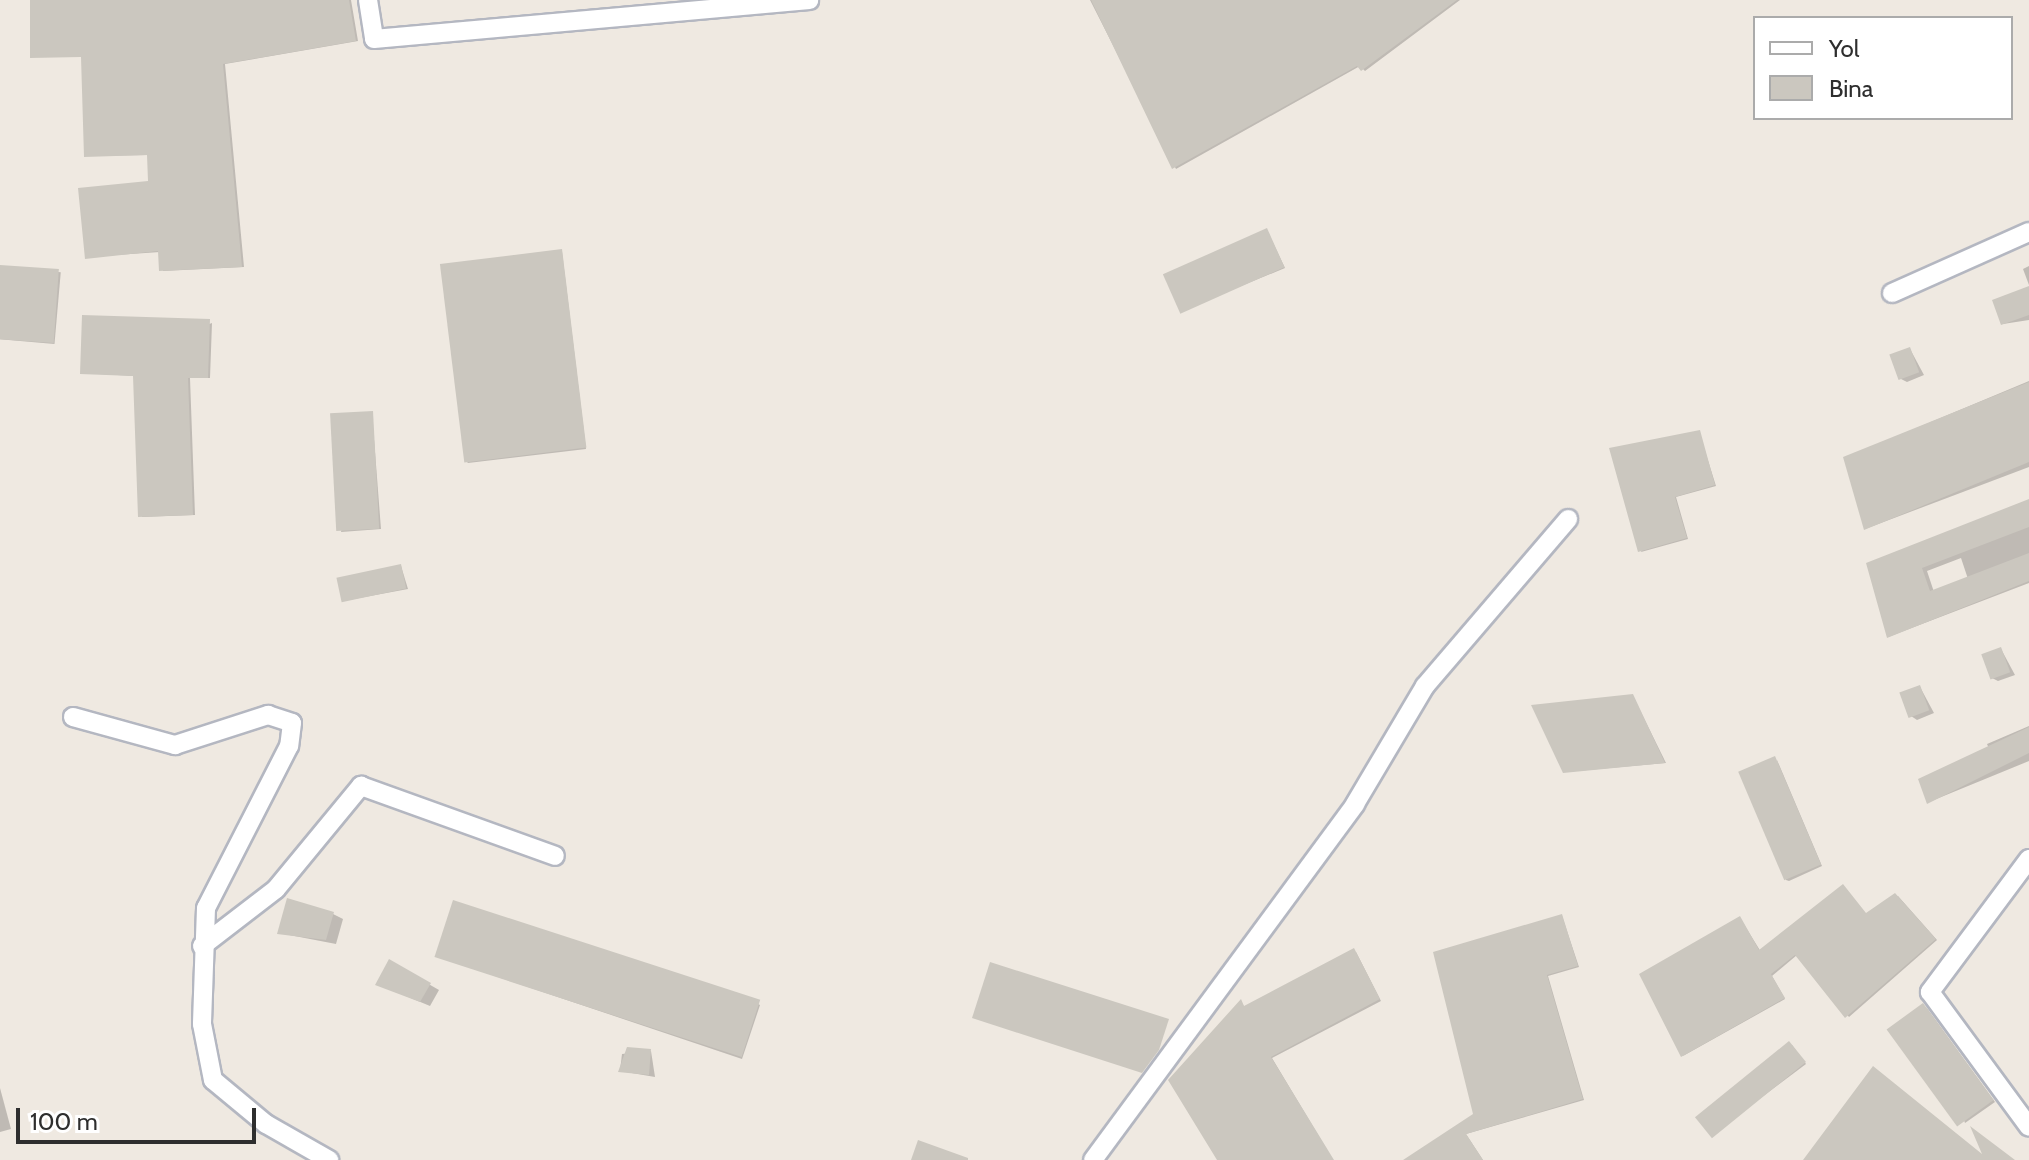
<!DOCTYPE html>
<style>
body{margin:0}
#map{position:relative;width:2029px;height:1160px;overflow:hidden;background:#efe9e1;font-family:Cabin,sans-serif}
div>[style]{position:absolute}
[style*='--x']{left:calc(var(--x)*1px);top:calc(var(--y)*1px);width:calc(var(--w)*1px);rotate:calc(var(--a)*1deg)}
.shadow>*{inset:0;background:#0003;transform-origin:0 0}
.building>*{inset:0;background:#cbc7bf;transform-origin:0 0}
.roads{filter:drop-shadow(2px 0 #b4b7c1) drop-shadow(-2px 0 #b4b7c1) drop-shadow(0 2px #b4b7c1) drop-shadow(0 -2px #b4b7c1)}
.minor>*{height:18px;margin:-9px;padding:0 9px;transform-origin:9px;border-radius:9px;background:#fff}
span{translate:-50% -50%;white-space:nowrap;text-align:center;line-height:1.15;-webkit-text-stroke:7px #fff;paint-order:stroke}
.legend{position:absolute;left:1753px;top:16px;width:260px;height:104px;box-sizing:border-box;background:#fff;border:2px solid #ababab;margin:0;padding:10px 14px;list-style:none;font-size:24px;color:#2e2e2e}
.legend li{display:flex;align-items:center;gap:16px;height:40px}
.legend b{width:40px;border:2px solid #ababab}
.scale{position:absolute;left:16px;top:1108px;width:240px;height:36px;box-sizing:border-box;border:4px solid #2e2e2e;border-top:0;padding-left:10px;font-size:24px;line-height:28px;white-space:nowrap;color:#2e2e2e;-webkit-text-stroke:6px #fff;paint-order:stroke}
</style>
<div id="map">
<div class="shadow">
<div style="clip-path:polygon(32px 0,351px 0,358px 41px,225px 64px,244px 267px,163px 271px,160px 252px,87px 257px,150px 183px,149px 155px,86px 156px,83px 57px,32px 57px)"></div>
<div style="clip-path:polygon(1090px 0,1460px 0,1365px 71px,1360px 66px,1176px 169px)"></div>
<div style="clip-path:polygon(1267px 230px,1285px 268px,1180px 311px)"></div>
<div style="clip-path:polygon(562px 252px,586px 449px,468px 463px,466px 461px)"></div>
<div style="clip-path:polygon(2029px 266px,2029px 285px,2023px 269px)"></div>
<div style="left:0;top:267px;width:61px;height:72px;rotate:5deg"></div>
<div style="clip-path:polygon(2029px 289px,2029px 320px,2003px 324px)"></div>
<div style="clip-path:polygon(212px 323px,210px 378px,190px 378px,195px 515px,142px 517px,135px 376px,82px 373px)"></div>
<div style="clip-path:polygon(1910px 349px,1924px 375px,1907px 382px,1901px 379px)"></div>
<div style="clip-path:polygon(2029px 381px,2029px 467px,1865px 529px,1845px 458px)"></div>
<div style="clip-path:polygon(372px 413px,381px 529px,341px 532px)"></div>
<div style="clip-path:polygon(1699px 432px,1716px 486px,1676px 497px,1688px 539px,1641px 552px)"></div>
<div style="clip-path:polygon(evenodd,2029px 504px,2029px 583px,1888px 637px,1868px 564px,2029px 504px,1961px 558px,1968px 579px,1934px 592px,1927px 571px,1961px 558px)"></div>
<div style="clip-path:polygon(401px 566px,408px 589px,343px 601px)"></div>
<div style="clip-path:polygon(2001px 649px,2015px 675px,1998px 681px,1992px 678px)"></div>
<div style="clip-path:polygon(1920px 687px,1934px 713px,1917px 720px,1911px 716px)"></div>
<div style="clip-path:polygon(1633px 696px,1666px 763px,1565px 772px)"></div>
<div style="clip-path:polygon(2029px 726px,2029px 761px,1929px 802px,1990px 751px,1987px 744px)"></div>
<div style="clip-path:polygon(1777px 760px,1822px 866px,1789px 881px,1786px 880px)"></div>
<div style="clip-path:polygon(1898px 896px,1937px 940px,1849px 1017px,1797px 955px,1772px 976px,1785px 999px,1683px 1056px,1740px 918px,1761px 952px,1866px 915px)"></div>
<div style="clip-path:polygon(333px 914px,343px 919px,336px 944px,279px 933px)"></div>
<div style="clip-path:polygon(1562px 916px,1579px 967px,1548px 976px,1584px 1100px,1466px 1134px,1483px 1160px,1407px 1160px,1475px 1115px)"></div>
<div style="clip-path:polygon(1356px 952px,1381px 1001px,1272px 1058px,1333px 1160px,1219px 1160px,1241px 1002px,1245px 1008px)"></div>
<div style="clip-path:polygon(439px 957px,758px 1004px,760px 1005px,742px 1059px)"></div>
<div style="clip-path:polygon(390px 962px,439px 990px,430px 1006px,377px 984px)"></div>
<div style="clip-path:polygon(1926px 1007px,1995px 1102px,1965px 1123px)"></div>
<div style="clip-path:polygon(1792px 1045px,1806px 1064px,1711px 1135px)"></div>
<div style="clip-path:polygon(651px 1051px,655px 1077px,620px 1071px,622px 1054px)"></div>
<div style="clip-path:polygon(0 1088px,11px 1129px,0 1132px)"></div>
</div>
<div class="building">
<div style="clip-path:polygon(30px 0,349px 0,356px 41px,223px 64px,242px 267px,159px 271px,158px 251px,85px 259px,78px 188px,148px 181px,147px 155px,84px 157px,81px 57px,30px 58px)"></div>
<div style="clip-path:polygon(1091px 0,1457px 0,1361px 71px,1357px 66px,1172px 169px)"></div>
<div style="left:1267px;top:228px;width:43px;height:114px;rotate:66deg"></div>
<div style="left:562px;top:249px;width:200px;height:123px;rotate:83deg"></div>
<div style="left:0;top:265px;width:59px;height:74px;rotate:4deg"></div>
<div style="clip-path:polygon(2029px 286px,2029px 315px,2001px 325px,1992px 300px)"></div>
<div style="clip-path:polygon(82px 315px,210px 319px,208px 378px,188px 378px,193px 515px,138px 517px,133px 376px,80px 374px)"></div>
<div style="left:1910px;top:347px;width:27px;height:22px;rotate:70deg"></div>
<div style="clip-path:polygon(2029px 382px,2029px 462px,1864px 530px,1843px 457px)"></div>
<div style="left:373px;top:411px;width:118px;height:43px;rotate:87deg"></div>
<div style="clip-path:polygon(1700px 430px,1715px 485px,1675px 497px,1687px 538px,1638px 552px,1609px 448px)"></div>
<div style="clip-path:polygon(2029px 499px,2029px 527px,1922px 568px,1930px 591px,2029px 553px,2029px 581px,1887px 638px,1866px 563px)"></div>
<div style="left:401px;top:564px;width:25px;height:66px;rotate:78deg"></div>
<div style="left:2001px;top:647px;width:27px;height:21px;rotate:70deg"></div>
<div style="left:1920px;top:685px;width:27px;height:22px;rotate:70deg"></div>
<div style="clip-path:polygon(1633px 694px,1665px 763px,1563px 773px,1531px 705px)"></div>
<div style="clip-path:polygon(2029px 727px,2029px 753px,1927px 804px,1918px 779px)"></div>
<div style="left:1775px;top:756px;width:118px;height:40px;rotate:67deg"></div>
<div style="clip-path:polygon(1843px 884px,1866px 913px,1895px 893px,1936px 939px,1845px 1018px,1795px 955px,1771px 974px,1785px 998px,1681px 1057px,1639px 974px,1740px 916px,1759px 950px)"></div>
<div style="clip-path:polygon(287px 898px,334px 912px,326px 940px,277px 934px)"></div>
<div style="left:453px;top:900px;width:323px;height:60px;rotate:18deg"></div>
<div style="clip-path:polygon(1562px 914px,1578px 966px,1547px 975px,1583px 1099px,1466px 1134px,1483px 1160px,1403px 1160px,1473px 1114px,1433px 952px)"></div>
<div style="clip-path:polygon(1354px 948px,1380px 999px,1271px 1057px,1334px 1160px,1217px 1160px,1168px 1080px,1241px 999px,1244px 1006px)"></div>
<div style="clip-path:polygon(389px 959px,431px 983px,420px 1002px,375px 985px)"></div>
<div style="clip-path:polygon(990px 962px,1169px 1019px,1159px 1050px,1142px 1073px,972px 1018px)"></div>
<div style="left:1923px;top:1003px;width:120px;height:45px;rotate:54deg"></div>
<div style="left:1789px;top:1041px;width:27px;height:121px;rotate:51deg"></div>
<div style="clip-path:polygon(627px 1047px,651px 1049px,649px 1075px,618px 1072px)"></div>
<div style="clip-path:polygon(1873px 1066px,1982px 1154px,1970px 1126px,2015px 1160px,1803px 1160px)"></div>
<div style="clip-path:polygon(918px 1140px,968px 1158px,968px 1160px,911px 1160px)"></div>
</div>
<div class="roads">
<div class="minor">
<div style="--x:368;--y:0;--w:39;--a:81"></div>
<div style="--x:374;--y:39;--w:437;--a:-5.1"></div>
<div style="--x:1892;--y:293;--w:150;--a:-24"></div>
<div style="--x:73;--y:717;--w:106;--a:15.4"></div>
<div style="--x:175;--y:745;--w:98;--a:-17.9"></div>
<div style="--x:268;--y:715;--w:25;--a:18"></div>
<div style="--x:292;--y:723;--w:23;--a:97"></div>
<div style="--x:289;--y:746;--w:182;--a:117.1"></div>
<div style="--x:206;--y:908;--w:116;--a:92"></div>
<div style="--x:202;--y:1024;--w:57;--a:78.9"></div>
<div style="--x:213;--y:1080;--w:69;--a:39.7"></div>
<div style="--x:266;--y:1124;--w:73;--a:29.7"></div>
<div style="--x:2029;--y:859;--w:166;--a:126.7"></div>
<div style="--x:1930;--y:992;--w:167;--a:53.7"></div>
<div style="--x:202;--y:946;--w:93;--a:-37.6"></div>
<div style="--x:276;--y:889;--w:134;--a:-50.5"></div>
<div style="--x:361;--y:786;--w:206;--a:19.8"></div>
<div style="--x:1093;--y:1160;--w:442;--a:-53.6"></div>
<div style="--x:1355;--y:804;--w:137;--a:-59.3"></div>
<div style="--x:1425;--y:686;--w:220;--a:-49.4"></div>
</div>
</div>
<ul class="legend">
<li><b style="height:10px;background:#fff"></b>Yol</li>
<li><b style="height:22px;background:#cbc7bf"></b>Bina</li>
</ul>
<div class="scale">100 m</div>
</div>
